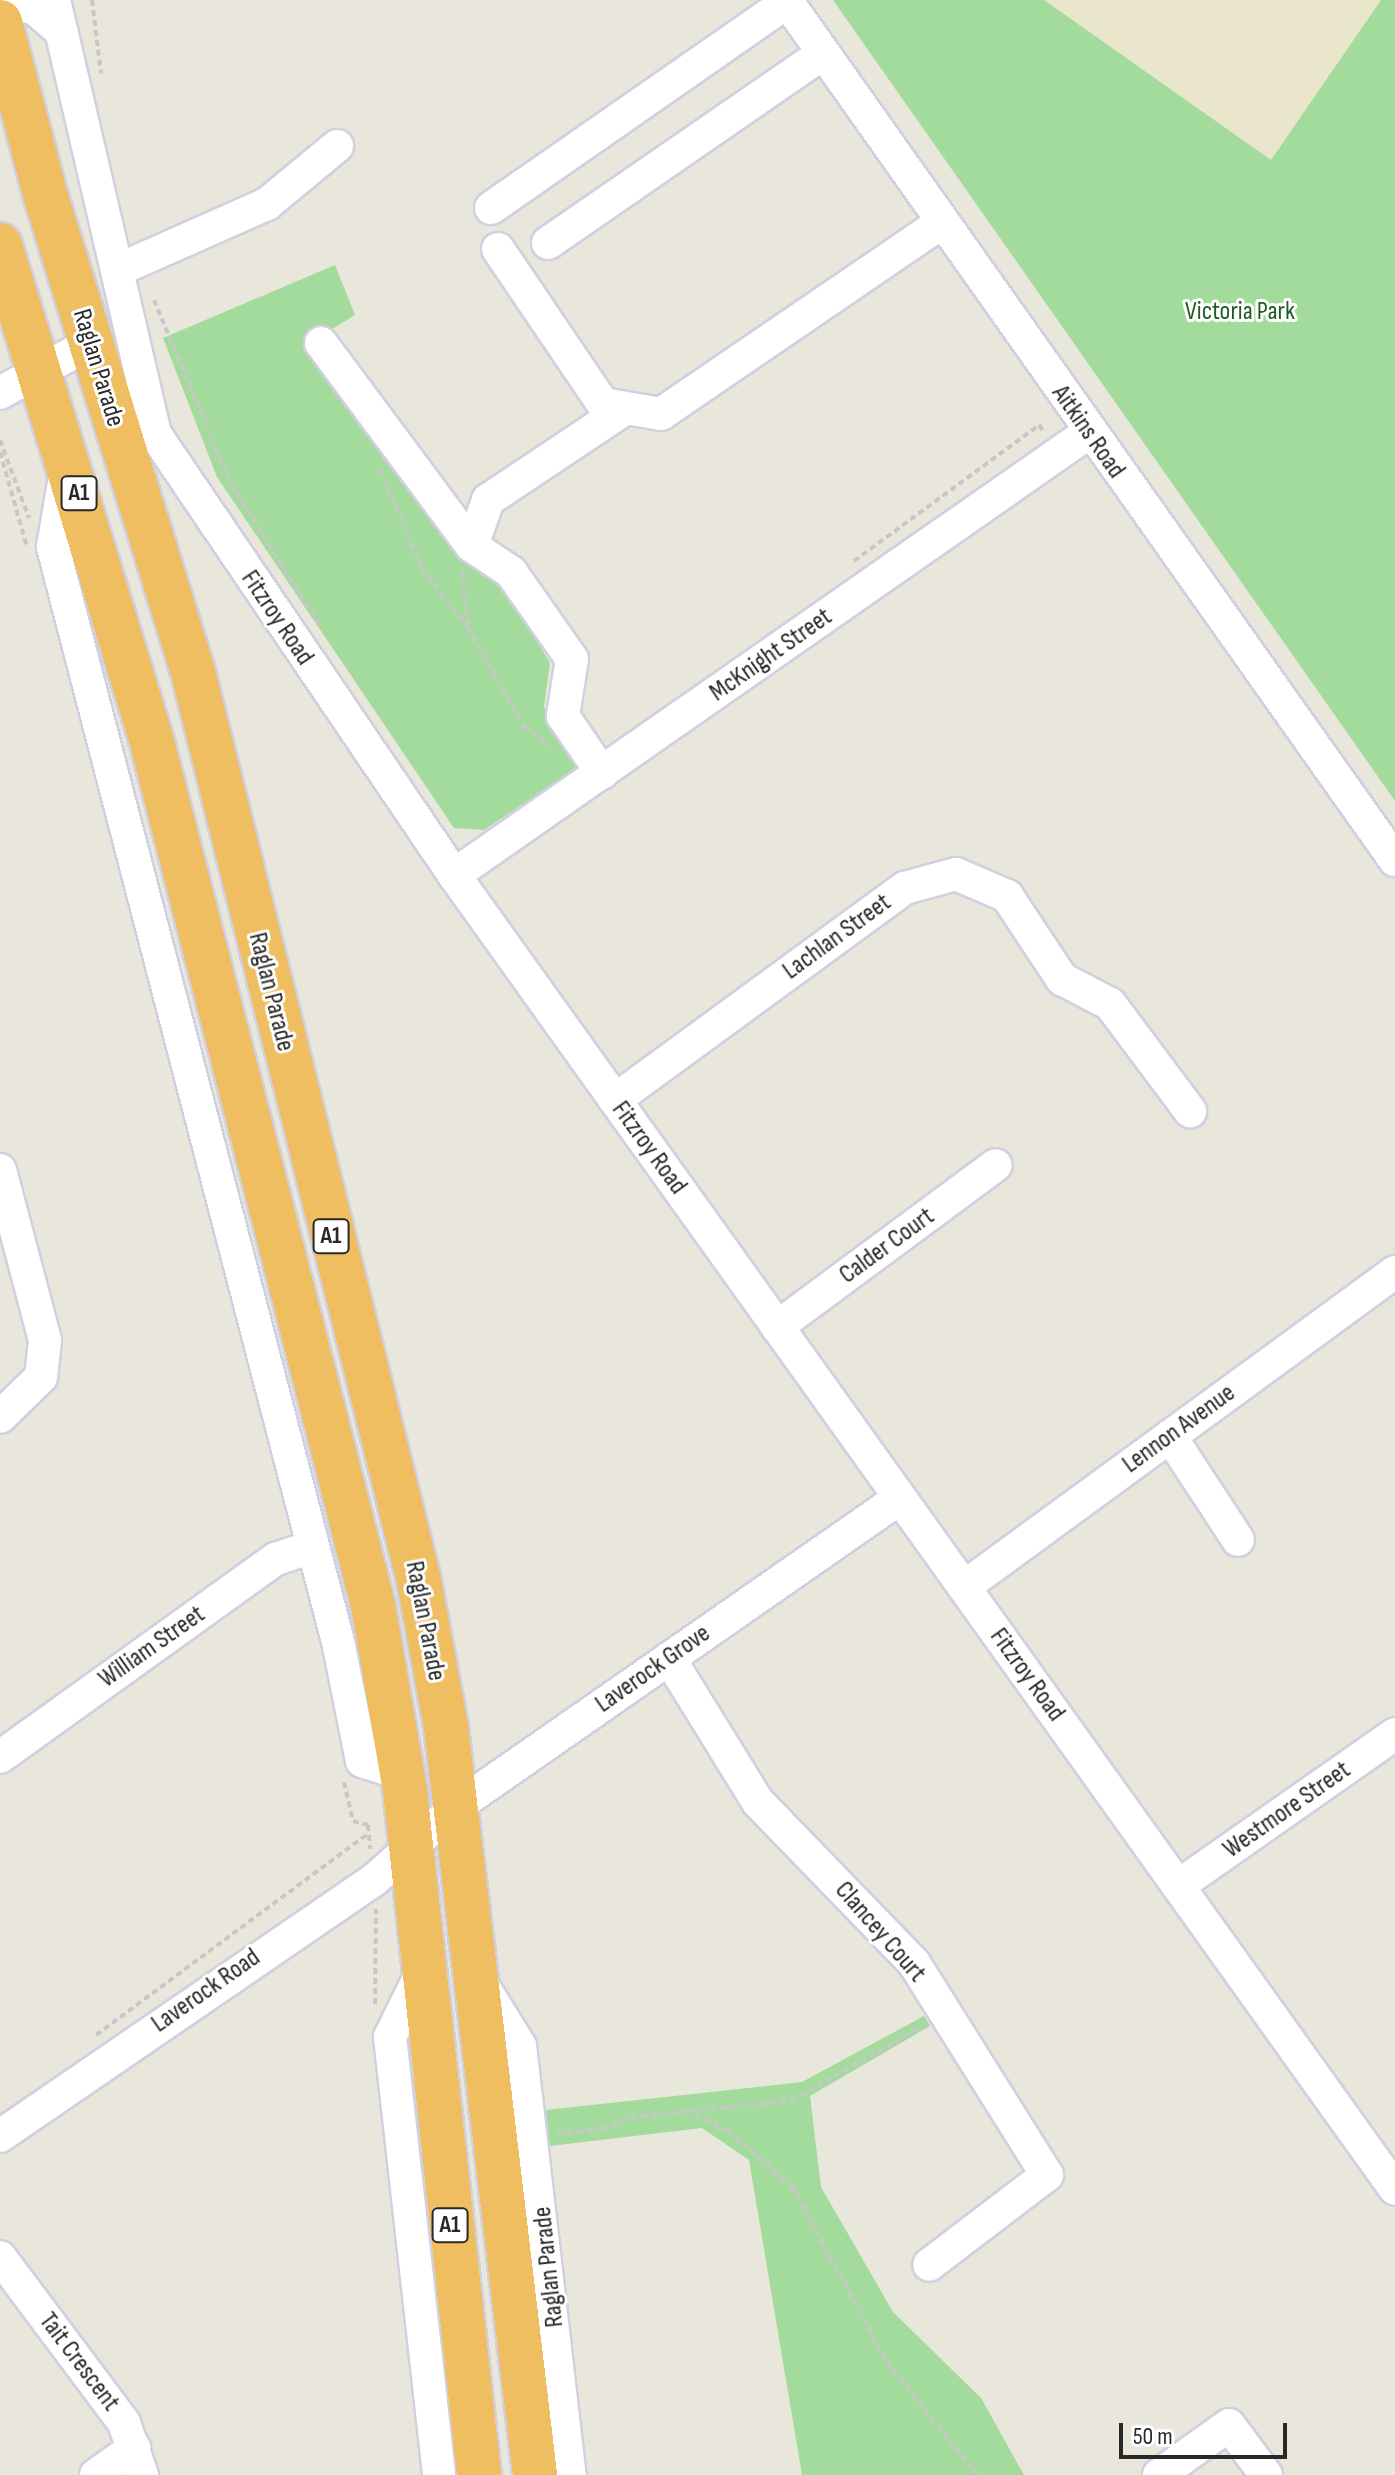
<!DOCTYPE html>
<style>
body{margin:0}
#map{position:relative;width:1395px;height:2475px;overflow:hidden;background:#e9e6db;font-family:"Sofia Sans Condensed",sans-serif}
div>[style]{position:absolute}
[style*='--x']{left:calc(var(--x)*1px);top:calc(var(--y)*1px);width:calc(var(--w)*1px);rotate:calc(var(--a)*1deg)}
.education>*{inset:0;background:#e9e6cc}
.green>*{inset:0;background:#a3db9c}
.path>*{height:4px;margin-top:-2px;transform-origin:0;background:repeating-linear-gradient(90deg,#c7c7c7 0 6px,transparent 0 10px)}
.roads{filter:drop-shadow(2px 0 #d1d0e0) drop-shadow(-2px 0 #d1d0e0) drop-shadow(0 2px #d1d0e0) drop-shadow(0 -2px #d1d0e0)}
.minor>*{height:32px;margin:-16px;padding:0 16px;transform-origin:16px;border-radius:16px;background:#fff}
.highway>*{height:44px;margin:-22px;padding:0 22px;transform-origin:22px;border-radius:22px;background:#eebe61}
span{translate:-50% -50%;white-space:nowrap;text-align:center;line-height:1.15;-webkit-text-stroke:6px #fff;paint-order:stroke}
.shield-label span{padding:2px 6px;background:#fff;border:2px solid;border-radius:6px;-webkit-text-stroke-width:0}
.shield-label{font-size:24px;color:#282828;font-weight:700}
.park-label{font-size:26px;color:#205d21}
.street-label{font-size:26px;color:#282828}
.scale{position:absolute;left:1119px;top:2423px;width:168px;height:36px;box-sizing:border-box;border:4px solid #282828;border-top:0;padding-left:10px;font-size:24px;line-height:28px;white-space:nowrap;color:#282828;-webkit-text-stroke:6px #fff;paint-order:stroke}
</style>
<div id="map">
<div class="education">
<div style="clip-path:polygon(1044px 0,1381px 0,1272px 160px)"></div>
</div>
<div class="green">
<div style="clip-path:polygon(833px 0,1044px 0,1271px 160px,1381px 0,1395px 0,1395px 801px)"></div>
<div style="clip-path:polygon(335px 265px,355px 315px,311px 342px,456px 552px,502px 584px,550px 663px,544px 707px,584px 763px,484px 830px,454px 828px,217px 477px,163px 338px)"></div>
<div style="clip-path:polygon(924px 2016px,930px 2026px,810px 2096px,821px 2187px,893px 2312px,981px 2398px,1024px 2475px,802px 2475px,749px 2160px,702px 2128px,550px 2146px,546px 2110px,802px 2082px)"></div>
</div>
<div class="path">
<div style="--x:92;--y:0;--w:74;--a:83"></div>
<div style="--x:154;--y:300;--w:199;--a:67.3"></div>
<div style="--x:231;--y:484;--w:168;--a:57.9"></div>
<div style="--x:0;--y:440;--w:83;--a:69.6"></div>
<div style="--x:0;--y:452;--w:96;--a:74.2"></div>
<div style="--x:380;--y:469;--w:108;--a:67"></div>
<div style="--x:422;--y:568;--w:75;--a:52.1"></div>
<div style="--x:468;--y:627;--w:114;--a:60.5"></div>
<div style="--x:524;--y:726;--w:33;--a:38"></div>
<div style="--x:854;--y:561;--w:230;--a:-36.3"></div>
<div style="--x:1039;--y:425;--w:9;--a:54"></div>
<div style="--x:462;--y:570;--w:55;--a:83.8"></div>
<div style="--x:344;--y:1782;--w:40;--a:77"></div>
<div style="--x:353;--y:1821;--w:16;--a:15"></div>
<div style="--x:368;--y:1825;--w:24;--a:85"></div>
<div style="--x:375;--y:2004;--w:95;--a:-89.4"></div>
<div style="--x:96;--y:2035;--w:340;--a:-36.5"></div>
<div style="--x:696;--y:2114;--w:36;--a:28"></div>
<div style="--x:728;--y:2131;--w:84;--a:40.7"></div>
<div style="--x:792;--y:2186;--w:200;--a:61.6"></div>
<div style="--x:887;--y:2362;--w:145;--a:51.2"></div>
<div style="--x:557;--y:2134;--w:45;--a:-6.3"></div>
<div style="--x:602;--y:2129;--w:31;--a:-22"></div>
<div style="--x:631;--y:2117;--w:161;--a:-5.7"></div>
<div style="--x:791;--y:2101;--w:153;--a:-29.7"></div>
</div>
<div class="roads">
<div class="minor">
<div style="--x:54;--y:0;--w:446;--a:76.9"></div>
<div style="--x:155;--y:434;--w:533;--a:55.86"></div>
<div style="--x:454;--y:875;--w:1616;--a:54.39"></div>
<div style="--x:786;--y:0;--w:1054;--a:54.7"></div>
<div style="--x:0;--y:1;--w:35;--a:12"></div>
<div style="--x:34;--y:8;--w:37;--a:41"></div>
<div style="--x:491;--y:208;--w:361;--a:-34.8"></div>
<div style="--x:548;--y:243;--w:334;--a:-34.6"></div>
<div style="--x:498;--y:249;--w:187;--a:55.9"></div>
<div style="--x:603;--y:404;--w:59;--a:9.8"></div>
<div style="--x:661;--y:414;--w:340;--a:-34.3"></div>
<div style="--x:118;--y:270;--w:163;--a:-23.9"></div>
<div style="--x:267;--y:204;--w:91;--a:-39.6"></div>
<div style="--x:321;--y:343;--w:253;--a:53.4"></div>
<div style="--x:472;--y:546;--w:47;--a:33.7"></div>
<div style="--x:511;--y:572;--w:106;--a:55"></div>
<div style="--x:572;--y:659;--w:58;--a:99"></div>
<div style="--x:563;--y:716;--w:69;--a:55.6"></div>
<div style="--x:0;--y:393;--w:104;--a:-28.8"></div>
<div style="--x:67;--y:465;--w:83;--a:99.7"></div>
<div style="--x:53;--y:547;--w:1136;--a:75.41"></div>
<div style="--x:339;--y:1646;--w:117;--a:78.7"></div>
<div style="--x:362;--y:1761;--w:42;--a:18"></div>
<div style="--x:472;--y:546;--w:49;--a:-70.8"></div>
<div style="--x:488;--y:500;--w:162;--a:-33.7"></div>
<div style="--x:454;--y:875;--w:773;--a:-34.88"></div>
<div style="--x:615;--y:1100;--w:359;--a:-36.2"></div>
<div style="--x:905;--y:888;--w:53;--a:-15.4"></div>
<div style="--x:956;--y:874;--w:56;--a:23.3"></div>
<div style="--x:1007;--y:896;--w:100;--a:56.5"></div>
<div style="--x:1062;--y:979;--w:54;--a:27.5"></div>
<div style="--x:1110;--y:1004;--w:134;--a:53.2"></div>
<div style="--x:0;--y:1170;--w:176;--a:75.2"></div>
<div style="--x:45;--y:1340;--w:37;--a:96"></div>
<div style="--x:41;--y:1377;--w:57;--a:135.7"></div>
<div style="--x:777;--y:1327;--w:272;--a:-36.5"></div>
<div style="--x:1170;--y:1436;--w:124;--a:56.8"></div>
<div style="--x:964;--y:1587;--w:534;--a:-36.16"></div>
<div style="--x:669;--y:1658;--w:169;--a:58.3"></div>
<div style="--x:758;--y:1802;--w:224;--a:45.9"></div>
<div style="--x:914;--y:1963;--w:250;--a:57.9"></div>
<div style="--x:1047;--y:2175;--w:148;--a:142.7"></div>
<div style="--x:0;--y:1757;--w:340;--a:-35.7"></div>
<div style="--x:276;--y:1559;--w:36;--a:-19"></div>
<div style="--x:1178;--y:1886;--w:265;--a:-35"></div>
<div style="--x:420;--y:1976;--w:68;--a:116.2"></div>
<div style="--x:390;--y:2037;--w:441;--a:83.6"></div>
<div style="--x:481;--y:1983;--w:74;--a:58.2"></div>
<div style="--x:520;--y:2046;--w:432;--a:83.4"></div>
<div style="--x:0;--y:2136;--w:453;--a:-34.4"></div>
<div style="--x:374;--y:1880;--w:110;--a:-41.7"></div>
<div style="--x:456;--y:1807;--w:541;--a:-34.84"></div>
<div style="--x:0;--y:2257;--w:207;--a:53.2"></div>
<div style="--x:124;--y:2423;--w:55;--a:70.9"></div>
<div style="--x:96;--y:2475;--w:47;--a:-35.4"></div>
<div style="--x:1159;--y:2475;--w:86;--a:-35.5"></div>
<div style="--x:1229;--y:2425;--w:62;--a:53.5"></div>
</div>
<div class="highway">
<div style="--x:0;--y:22;--w:181;--a:75.3"></div>
<div style="--x:46;--y:197;--w:493;--a:72.8"></div>
<div style="--x:192;--y:668;--w:941;--a:76.04"></div>
<div style="--x:419;--y:1581;--w:148;--a:79.5"></div>
<div style="--x:446;--y:1727;--w:753;--a:83.21"></div>
<div style="--x:0;--y:245;--w:520;--a:72.99"></div>
<div style="--x:152;--y:742;--w:891;--a:75.64"></div>
<div style="--x:373;--y:1605;--w:188;--a:80.2"></div>
<div style="--x:405;--y:1790;--w:689;--a:83.83"></div>
</div>
</div>
<div class="shield-label">
<span style="left:79px;top:493px">A1</span>
<span style="left:331px;top:1236px">A1</span>
<span style="left:450px;top:2225px">A1</span>
</div>
<div class="park-label">
<span style="left:1240px;top:312px">Victoria Park</span>
</div>
<div class="street-label">
<span style="left:98px;top:368px;rotate:73deg">Raglan Parade</span>
<span style="left:1088px;top:432px;rotate:55deg">Aitkins Road</span>
<span style="left:277px;top:618px;rotate:56deg">Fitzroy Road</span>
<span style="left:771px;top:655px;rotate:-35deg">McKnight Street</span>
<span style="left:837px;top:937px;rotate:-36deg">Lachlan Street</span>
<span style="left:271px;top:992px;rotate:76deg">Raglan Parade</span>
<span style="left:649px;top:1148px;rotate:54deg">Fitzroy Road</span>
<span style="left:887px;top:1246px;rotate:-36deg">Calder Court</span>
<span style="left:1179px;top:1429px;rotate:-36deg">Lennon Avenue</span>
<span style="left:425px;top:1621px;rotate:79deg">Raglan Parade</span>
<span style="left:152px;top:1647px;rotate:-35deg">William Street</span>
<span style="left:653px;top:1669px;rotate:-35deg">Laverock Grove</span>
<span style="left:1027px;top:1675px;rotate:54deg">Fitzroy Road</span>
<span style="left:1287px;top:1810px;rotate:-35deg">Westmore Street</span>
<span style="left:880px;top:1932px;rotate:49deg">Clancey Court</span>
<span style="left:206px;top:1991px;rotate:-35deg">Laverock Road</span>
<span style="left:549px;top:2267px;rotate:-96deg">Raglan Parade</span>
<span style="left:79px;top:2362px;rotate:53deg">Tait Crescent</span>
</div>
<div class="scale">50 m</div>
</div>
